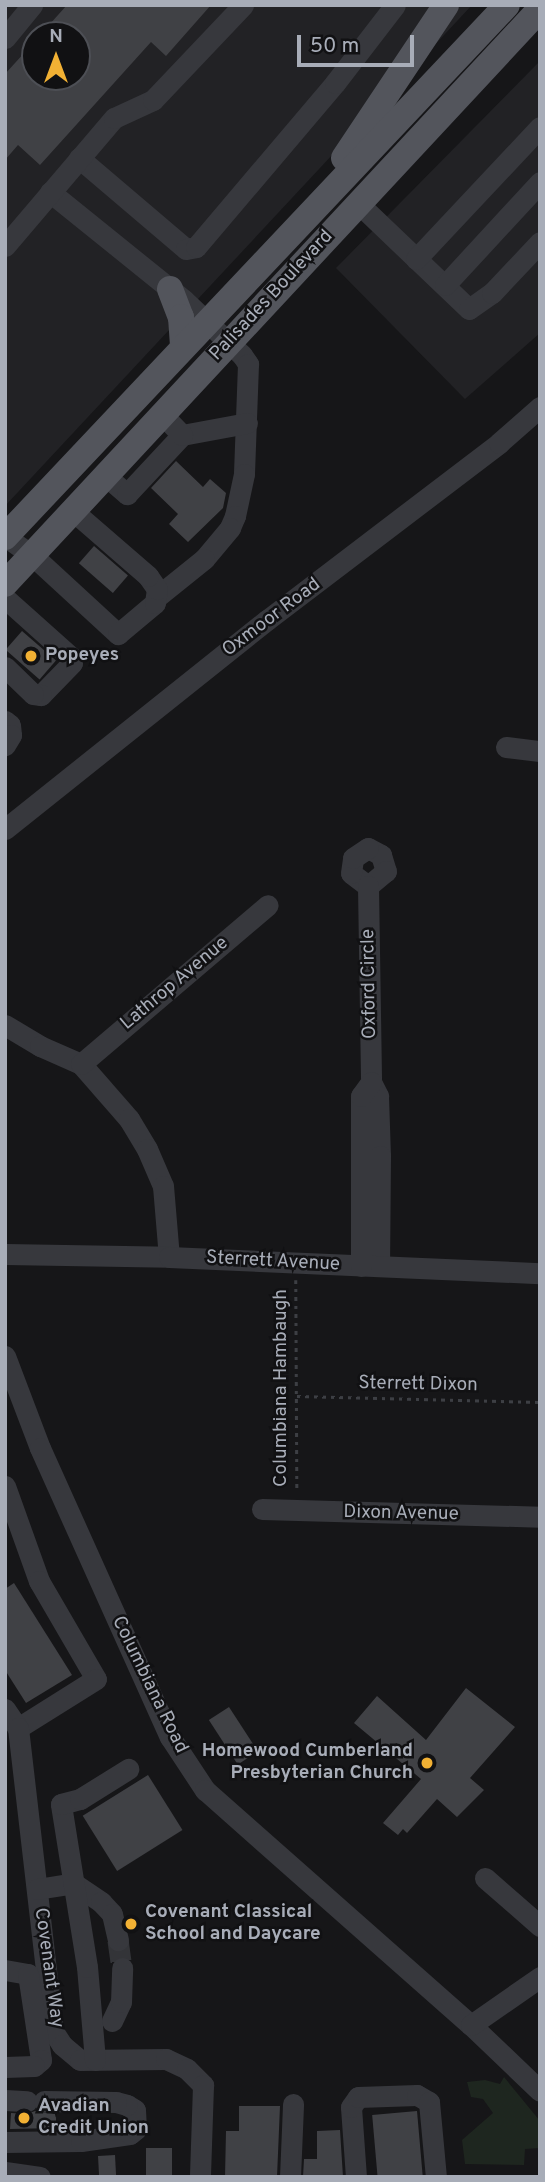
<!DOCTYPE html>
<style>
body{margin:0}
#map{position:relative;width:545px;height:2182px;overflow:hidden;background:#161618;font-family:Overpass,sans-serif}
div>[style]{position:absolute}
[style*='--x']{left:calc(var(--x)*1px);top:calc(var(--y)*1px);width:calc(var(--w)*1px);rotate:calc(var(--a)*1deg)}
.built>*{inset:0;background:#222225}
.green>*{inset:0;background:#1e261f}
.building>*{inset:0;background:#404145;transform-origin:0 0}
.minor-tunnel>*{height:21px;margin-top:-10.5px;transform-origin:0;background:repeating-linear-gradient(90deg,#333438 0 21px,transparent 0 31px)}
.path>*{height:2.5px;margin-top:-1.25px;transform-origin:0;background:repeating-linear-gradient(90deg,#3d3f44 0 3.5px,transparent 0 8.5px)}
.minor>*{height:21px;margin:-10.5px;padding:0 10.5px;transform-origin:10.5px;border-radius:10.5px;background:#37383d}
.major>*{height:26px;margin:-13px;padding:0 13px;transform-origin:13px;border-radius:13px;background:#53555c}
.dots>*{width:19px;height:19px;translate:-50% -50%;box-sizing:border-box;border:4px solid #111113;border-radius:50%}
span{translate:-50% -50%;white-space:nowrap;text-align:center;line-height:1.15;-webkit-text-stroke:5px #111113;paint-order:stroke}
.street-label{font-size:19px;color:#a8adb8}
.poi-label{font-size:19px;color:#a8adb8;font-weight:700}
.left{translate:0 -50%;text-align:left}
.right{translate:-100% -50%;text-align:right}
.frame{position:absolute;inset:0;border:7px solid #a8adb8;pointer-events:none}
.north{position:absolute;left:21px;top:21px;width:70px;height:70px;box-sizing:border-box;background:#111113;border:2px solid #4d4f55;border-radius:50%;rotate:0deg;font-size:19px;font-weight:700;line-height:28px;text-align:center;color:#a8adb8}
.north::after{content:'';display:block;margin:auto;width:24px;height:32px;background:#f2b134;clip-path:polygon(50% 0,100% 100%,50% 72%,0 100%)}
.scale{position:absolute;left:297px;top:35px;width:117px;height:32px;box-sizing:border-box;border:4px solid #a8adb8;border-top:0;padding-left:9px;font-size:21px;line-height:24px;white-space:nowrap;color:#a8adb8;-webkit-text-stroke:5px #111113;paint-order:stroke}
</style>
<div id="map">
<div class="built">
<div style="clip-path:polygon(evenodd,5px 5px,472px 5px,5px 506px,5px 5px,35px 35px,77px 35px,77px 77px,35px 77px,35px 35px)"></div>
<div style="clip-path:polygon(540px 61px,540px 333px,465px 399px,336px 268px)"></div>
</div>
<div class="green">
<div style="clip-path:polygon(504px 2077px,540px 2121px,540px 2148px,525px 2149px,524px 2165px,465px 2164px,462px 2140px,493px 2113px,483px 2099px,471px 2097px,467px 2082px,485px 2080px,500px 2084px)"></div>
</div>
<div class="building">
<div style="clip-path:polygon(67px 5px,211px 5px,166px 56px,151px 42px,40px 165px,18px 145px,5px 160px,5px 74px,35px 41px,35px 77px,77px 77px,77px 35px,40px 35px)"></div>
<div style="clip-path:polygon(176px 461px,203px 487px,210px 479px,226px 493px,223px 508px,188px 542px,169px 524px,178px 514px,151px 488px)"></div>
<div style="left:94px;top:546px;width:45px;height:23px;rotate:41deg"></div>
<div style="left:22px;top:631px;width:45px;height:25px;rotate:41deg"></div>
<div style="clip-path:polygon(14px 1583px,72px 1675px,26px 1703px,5px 1670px,5px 1589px)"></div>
<div style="clip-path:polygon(466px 1688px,515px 1727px,470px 1778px,484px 1790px,457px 1817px,437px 1799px,407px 1833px,403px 1829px,398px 1835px,383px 1823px,421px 1779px,354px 1723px,377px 1696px,426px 1740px)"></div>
<div style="left:229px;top:1707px;width:53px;height:24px;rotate:57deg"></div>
<div style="left:148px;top:1775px;width:65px;height:77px;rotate:58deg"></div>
<div style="clip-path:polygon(239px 2106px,280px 2106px,277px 2177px,225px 2177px,226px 2131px,239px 2131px)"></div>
<div style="clip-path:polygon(35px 2111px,56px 2114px,56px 2128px,10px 2129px,11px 2113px,27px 2114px)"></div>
<div style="left:417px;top:2111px;width:66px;height:45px;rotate:85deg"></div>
<div style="clip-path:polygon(340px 2130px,343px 2177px,303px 2177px,304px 2159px,317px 2159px,317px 2131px)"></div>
<div style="left:146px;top:2148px;width:26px;height:29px"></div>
<div style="left:115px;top:2155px;width:22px;height:17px;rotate:87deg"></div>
</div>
<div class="minor-tunnel">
<div style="--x:118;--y:1940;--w:28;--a:82"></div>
</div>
<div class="path">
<div style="--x:296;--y:1280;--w:211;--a:89.7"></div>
<div style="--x:297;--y:1396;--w:243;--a:1.4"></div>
</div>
<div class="minor">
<div style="--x:5;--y:38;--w:43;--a:-50.7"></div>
<div style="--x:79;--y:158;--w:140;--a:40.4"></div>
<div style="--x:186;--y:249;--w:10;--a:-11"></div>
<div style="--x:196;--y:247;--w:215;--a:-49.7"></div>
<div style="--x:335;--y:83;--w:98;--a:-52.4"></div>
<div style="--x:50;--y:192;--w:172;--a:38.9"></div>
<div style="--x:184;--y:300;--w:80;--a:43.5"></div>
<div style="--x:242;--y:355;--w:11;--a:56"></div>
<div style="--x:248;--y:364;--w:110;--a:92.1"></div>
<div style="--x:244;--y:474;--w:43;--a:102.1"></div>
<div style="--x:235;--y:516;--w:13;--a:113"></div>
<div style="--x:230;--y:528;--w:40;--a:130"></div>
<div style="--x:204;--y:559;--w:59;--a:141.2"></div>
<div style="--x:359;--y:204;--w:152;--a:43.7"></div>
<div style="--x:469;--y:309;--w:28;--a:-35"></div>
<div style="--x:492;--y:293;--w:70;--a:-46.7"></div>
<div style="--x:5;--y:246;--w:168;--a:-49.6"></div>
<div style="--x:114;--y:118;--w:43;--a:-24.8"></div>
<div style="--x:153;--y:100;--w:131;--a:-46.5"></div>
<div style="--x:416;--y:259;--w:181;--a:-46.8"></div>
<div style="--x:445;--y:285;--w:140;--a:-47.3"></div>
<div style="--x:182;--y:435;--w:66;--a:-10.5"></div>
<div style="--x:106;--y:476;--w:28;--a:41"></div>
<div style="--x:127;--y:494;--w:81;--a:-47"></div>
<div style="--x:182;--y:435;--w:29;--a:-134"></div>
<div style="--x:6;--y:537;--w:32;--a:35"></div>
<div style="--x:32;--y:555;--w:117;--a:42.6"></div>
<div style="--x:118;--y:634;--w:48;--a:-40"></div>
<div style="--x:155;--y:603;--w:14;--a:-82"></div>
<div style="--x:157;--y:589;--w:16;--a:-125"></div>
<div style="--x:148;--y:576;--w:99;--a:-139.1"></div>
<div style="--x:5;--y:598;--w:89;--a:41.8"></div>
<div style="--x:71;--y:657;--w:6;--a:81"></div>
<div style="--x:72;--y:663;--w:45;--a:134.1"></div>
<div style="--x:41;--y:695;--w:8;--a:-173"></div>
<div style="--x:33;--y:694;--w:39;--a:-136"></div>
<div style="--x:5;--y:721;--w:6;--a:39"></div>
<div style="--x:10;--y:725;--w:10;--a:84"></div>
<div style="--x:11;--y:735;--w:12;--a:121"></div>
<div style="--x:506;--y:747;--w:34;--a:7"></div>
<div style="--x:5;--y:829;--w:335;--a:-38.6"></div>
<div style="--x:267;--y:620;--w:292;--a:-37.3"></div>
<div style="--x:499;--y:443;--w:55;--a:-41.3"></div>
<div style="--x:368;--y:848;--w:15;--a:28"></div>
<div style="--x:381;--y:855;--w:17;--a:73"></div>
<div style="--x:386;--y:871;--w:23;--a:140"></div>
<div style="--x:368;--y:886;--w:21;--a:-143"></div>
<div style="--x:351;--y:873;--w:15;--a:-82"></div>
<div style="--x:353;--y:858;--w:18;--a:-34"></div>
<div style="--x:368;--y:886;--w:196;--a:89.1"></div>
<div style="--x:371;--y:1082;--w:16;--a:63"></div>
<div style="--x:378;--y:1096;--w:60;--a:88.1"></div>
<div style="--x:380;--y:1156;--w:110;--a:90.5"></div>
<div style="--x:5;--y:1025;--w:41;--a:31"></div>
<div style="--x:40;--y:1046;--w:45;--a:23.7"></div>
<div style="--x:81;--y:1064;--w:73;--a:48.9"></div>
<div style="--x:129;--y:1119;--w:35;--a:59"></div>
<div style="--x:147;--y:1149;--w:40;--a:66.6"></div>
<div style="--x:163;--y:1186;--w:71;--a:85.2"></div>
<div style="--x:81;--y:1064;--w:245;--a:-40.4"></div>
<div style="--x:5;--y:1254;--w:164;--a:1"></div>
<div style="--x:169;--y:1257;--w:371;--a:2.5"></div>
<div style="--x:361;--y:1266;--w:170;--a:-90"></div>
<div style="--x:361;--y:1096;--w:17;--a:-54"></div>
<div style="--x:5;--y:1356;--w:98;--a:69.2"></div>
<div style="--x:40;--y:1448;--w:317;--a:65.8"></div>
<div style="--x:170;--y:1737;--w:64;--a:56.6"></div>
<div style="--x:205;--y:1790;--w:355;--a:41.5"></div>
<div style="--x:471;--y:2025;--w:95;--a:43.7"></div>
<div style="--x:5;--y:1486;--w:101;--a:70.3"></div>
<div style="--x:39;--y:1581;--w:113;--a:59.8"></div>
<div style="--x:96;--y:1679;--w:92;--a:147.9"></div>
<div style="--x:262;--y:1509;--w:278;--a:1.6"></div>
<div style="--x:5;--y:1709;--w:23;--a:56"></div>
<div style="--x:18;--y:1728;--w:305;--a:83.4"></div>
<div style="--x:53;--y:2031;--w:17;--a:57"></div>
<div style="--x:62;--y:2045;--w:23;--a:40"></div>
<div style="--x:80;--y:2060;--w:86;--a:-0.7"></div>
<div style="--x:166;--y:2059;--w:23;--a:25"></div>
<div style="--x:187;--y:2069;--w:23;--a:45"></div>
<div style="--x:203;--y:2085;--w:92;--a:91.9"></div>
<div style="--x:485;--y:1878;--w:73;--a:41.1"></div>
<div style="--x:37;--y:1889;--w:36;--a:-9"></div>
<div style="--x:73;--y:1883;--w:34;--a:34"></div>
<div style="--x:101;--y:1902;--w:16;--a:47"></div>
<div style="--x:112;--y:1914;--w:27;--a:77"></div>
<div style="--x:5;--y:1970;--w:23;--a:10"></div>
<div style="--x:28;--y:1974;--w:87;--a:81.4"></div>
<div style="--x:41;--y:2060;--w:9;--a:139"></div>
<div style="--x:34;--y:2066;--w:29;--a:178"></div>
<div style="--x:112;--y:2021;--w:21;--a:-65"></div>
<div style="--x:121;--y:2002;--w:34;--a:-88"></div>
<div style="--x:471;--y:2025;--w:84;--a:-34.8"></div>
<div style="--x:95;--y:2060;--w:93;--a:-94.9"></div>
<div style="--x:87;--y:1967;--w:165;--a:-99.1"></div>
<div style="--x:61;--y:1804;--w:20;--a:-15"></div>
<div style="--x:80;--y:1799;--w:57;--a:-32"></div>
<div style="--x:5;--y:2100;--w:22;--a:3"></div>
<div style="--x:5;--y:2142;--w:76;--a:-0.8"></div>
<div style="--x:81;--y:2141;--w:49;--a:-8.1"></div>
<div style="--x:130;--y:2134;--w:8;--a:-40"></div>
<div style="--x:136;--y:2129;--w:19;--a:-93"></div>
<div style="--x:135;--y:2110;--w:9;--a:-148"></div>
<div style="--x:127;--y:2105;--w:11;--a:-165"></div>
<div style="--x:116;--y:2102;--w:72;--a:-179.2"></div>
<div style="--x:5;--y:2172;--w:35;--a:8"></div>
<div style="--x:290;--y:2177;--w:73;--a:-87.6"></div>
<div style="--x:356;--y:2177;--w:70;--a:-94.1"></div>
<div style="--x:351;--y:2107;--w:12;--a:-55"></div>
<div style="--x:358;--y:2097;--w:59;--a:-1.9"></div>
<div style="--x:417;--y:2095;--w:14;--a:30"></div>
<div style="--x:429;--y:2102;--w:75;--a:84.7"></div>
</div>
<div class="major">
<div style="--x:344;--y:158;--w:184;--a:-56.3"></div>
<div style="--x:170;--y:289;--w:30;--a:69"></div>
<div style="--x:181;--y:317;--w:30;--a:86"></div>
<div style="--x:5;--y:537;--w:731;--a:-46.66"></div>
<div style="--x:5;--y:584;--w:785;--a:-47.06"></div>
</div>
<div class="dots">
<div style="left:31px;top:656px;background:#f2b134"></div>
<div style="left:427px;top:1763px;background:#f2b134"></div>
<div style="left:131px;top:1924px;background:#f2b134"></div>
<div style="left:24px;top:2118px;background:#f2b134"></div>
</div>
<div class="street-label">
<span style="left:272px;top:296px;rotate:-47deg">Palisades Boulevard</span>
<span style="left:272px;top:618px;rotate:-37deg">Oxmoor Road</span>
<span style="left:175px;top:984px;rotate:-40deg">Lathrop Avenue</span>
<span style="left:370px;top:984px;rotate:-91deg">Oxford Circle</span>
<span style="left:273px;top:1262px;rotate:3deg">Sterrett Avenue</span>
<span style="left:418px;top:1385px;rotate:1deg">Sterrett Dixon</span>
<span style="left:282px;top:1388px;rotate:-90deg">Columbiana Hambaugh</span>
<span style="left:401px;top:1514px;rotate:1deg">Dixon Avenue</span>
<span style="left:149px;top:1685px;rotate:64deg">Columbiana Road</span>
<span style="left:48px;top:1968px;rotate:82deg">Covenant Way</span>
</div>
<div class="poi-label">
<span class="left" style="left:45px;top:656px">Popeyes</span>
<span class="right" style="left:413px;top:1763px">Homewood Cumberland<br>Presbyterian Church</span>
<span class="left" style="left:145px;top:1924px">Covenant Classical<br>School and Daycare</span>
<span class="left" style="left:38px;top:2118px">Avadian<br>Credit Union</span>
</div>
<div class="frame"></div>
<div class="north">N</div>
<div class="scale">50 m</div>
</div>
